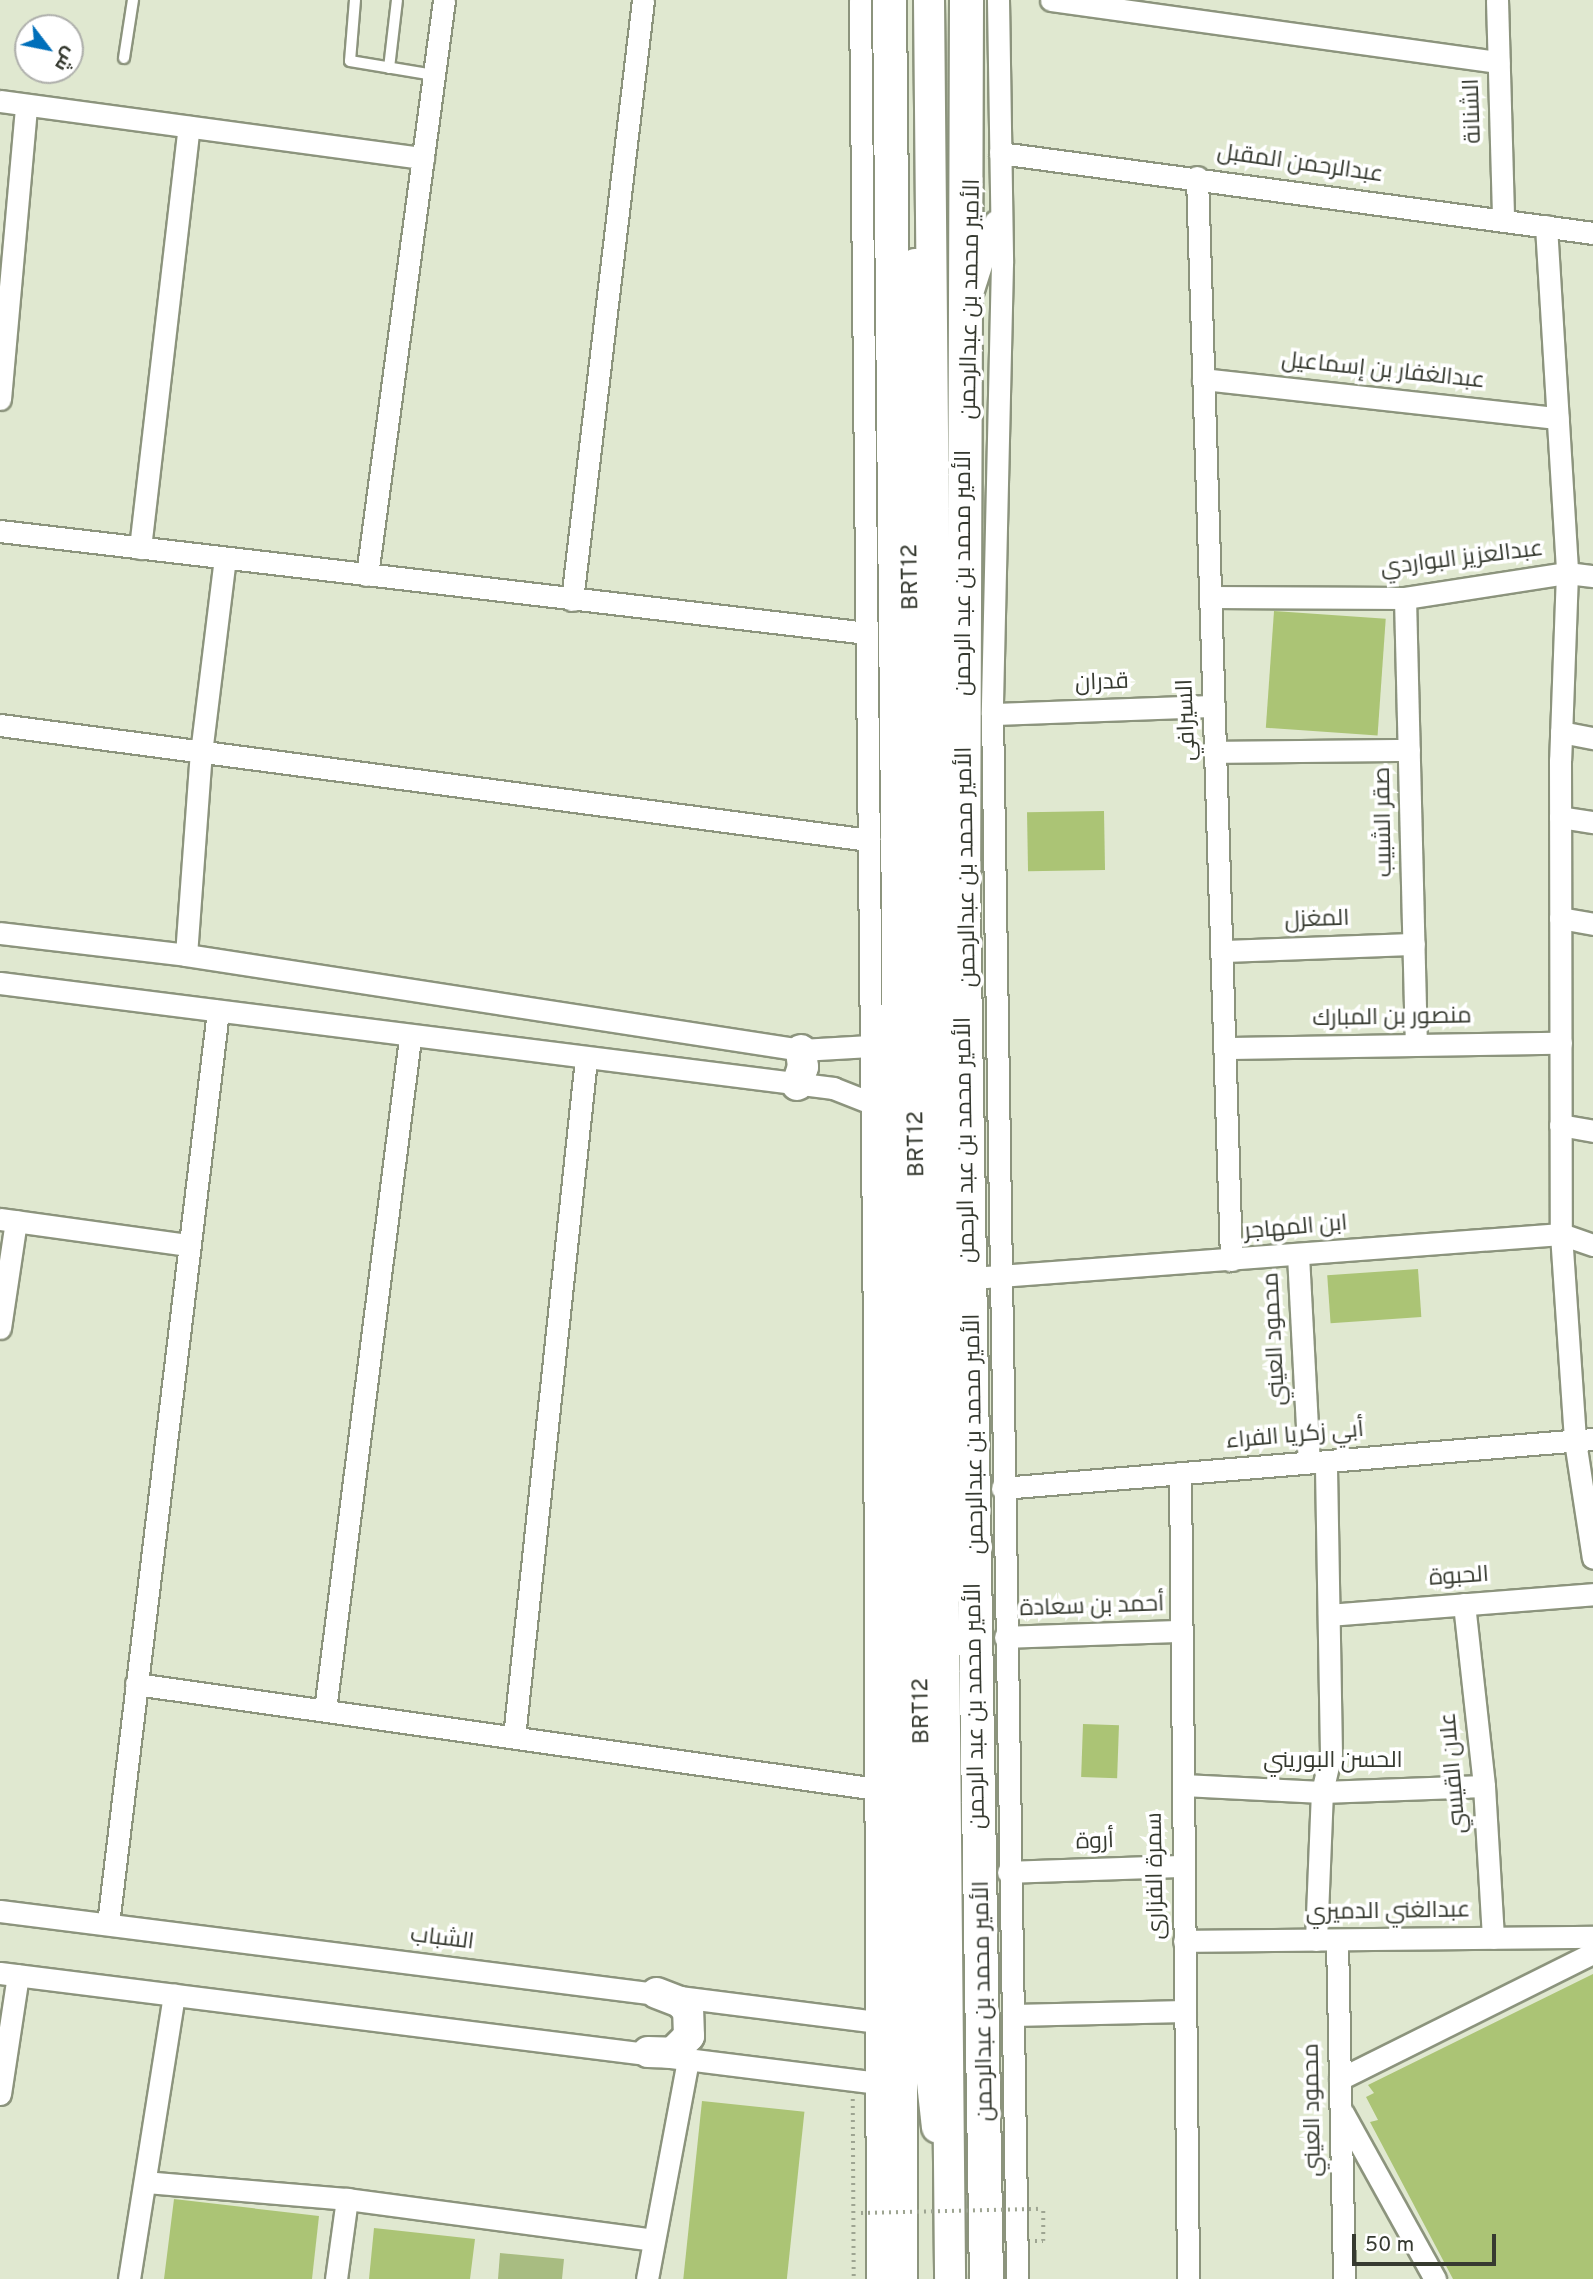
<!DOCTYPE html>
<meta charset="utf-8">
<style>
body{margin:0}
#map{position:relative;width:1593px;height:2279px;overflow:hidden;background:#e0e8d0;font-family:Overpass,Cairo,sans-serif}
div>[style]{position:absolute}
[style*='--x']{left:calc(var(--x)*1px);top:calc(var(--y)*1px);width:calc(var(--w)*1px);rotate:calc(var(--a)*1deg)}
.green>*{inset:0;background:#a8bc81}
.building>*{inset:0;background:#abc475;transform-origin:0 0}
.path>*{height:3.5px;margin-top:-1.75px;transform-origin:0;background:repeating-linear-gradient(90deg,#9da491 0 2px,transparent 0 7px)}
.roads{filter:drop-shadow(2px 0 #8c947d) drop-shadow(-2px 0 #8c947d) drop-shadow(0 2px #8c947d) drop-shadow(0 -2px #8c947d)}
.lane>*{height:10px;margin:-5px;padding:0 5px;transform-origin:5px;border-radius:5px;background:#fff}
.street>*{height:21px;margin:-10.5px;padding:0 10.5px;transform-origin:10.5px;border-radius:10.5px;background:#fff}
.secondary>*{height:30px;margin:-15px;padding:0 15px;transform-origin:15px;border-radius:15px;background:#fff}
.primary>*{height:33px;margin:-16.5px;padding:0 16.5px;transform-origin:16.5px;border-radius:16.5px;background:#fff}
.path-bridge>*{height:3.5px;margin-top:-1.75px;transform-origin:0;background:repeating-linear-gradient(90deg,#9da491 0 2px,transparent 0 7px)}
span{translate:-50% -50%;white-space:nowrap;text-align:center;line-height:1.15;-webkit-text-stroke:7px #fff;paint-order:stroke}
.street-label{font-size:23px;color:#363a30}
.north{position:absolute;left:14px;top:14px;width:70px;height:70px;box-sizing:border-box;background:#fff;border:2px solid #afb0ac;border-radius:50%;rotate:122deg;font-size:19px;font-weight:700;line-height:28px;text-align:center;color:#363a30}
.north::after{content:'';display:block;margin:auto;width:24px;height:32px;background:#006fba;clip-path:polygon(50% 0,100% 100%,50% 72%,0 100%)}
.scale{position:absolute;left:1352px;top:2234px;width:144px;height:32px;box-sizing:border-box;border:4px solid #363a30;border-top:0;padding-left:9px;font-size:21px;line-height:24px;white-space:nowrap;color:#363a30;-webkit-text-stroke:5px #fff;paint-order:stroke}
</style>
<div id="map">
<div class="green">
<div style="clip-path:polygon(500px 2253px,564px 2259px,562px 2279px,498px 2279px)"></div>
</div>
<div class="building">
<div style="left:1274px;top:611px;width:112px;height:117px;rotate:4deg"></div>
<div style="left:1104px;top:811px;width:59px;height:77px;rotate:89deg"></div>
<div style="left:1418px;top:1269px;width:48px;height:91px;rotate:86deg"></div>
<div style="left:1083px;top:1724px;width:36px;height:53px;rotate:2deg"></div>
<div style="clip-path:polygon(1593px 1974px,1593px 2279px,1453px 2279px,1370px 2122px,1378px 2120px,1366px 2097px,1374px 2093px,1368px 2085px)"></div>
<div style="left:702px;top:2101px;width:103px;height:179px;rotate:6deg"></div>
<div style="clip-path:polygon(174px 2199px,319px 2216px,312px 2279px,164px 2279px)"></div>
<div style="clip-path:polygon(374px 2228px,475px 2239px,470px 2279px,369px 2279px)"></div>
</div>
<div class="path">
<div style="--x:853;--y:2099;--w:180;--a:89.7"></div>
<div style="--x:1035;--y:2241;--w:8;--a:0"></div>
<div style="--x:1043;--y:2241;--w:32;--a:-90"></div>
</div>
<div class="roads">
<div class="lane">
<div style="--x:355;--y:0;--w:61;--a:94.7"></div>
<div style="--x:350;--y:61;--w:85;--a:9.5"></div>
<div style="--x:124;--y:58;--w:59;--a:-81.2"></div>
<div style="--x:389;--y:68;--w:68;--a:-83.3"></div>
</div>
<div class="street">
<div style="--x:860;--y:0;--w:1338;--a:89.4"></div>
<div style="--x:874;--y:1338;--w:941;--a:89.82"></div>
<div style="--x:998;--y:0;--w:263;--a:89.1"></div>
<div style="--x:1002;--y:263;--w:451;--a:91.3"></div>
<div style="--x:992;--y:714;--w:1565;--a:89.08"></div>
<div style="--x:1051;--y:0;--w:452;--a:7.9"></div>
<div style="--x:1497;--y:0;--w:220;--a:88.4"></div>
<div style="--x:0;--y:101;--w:427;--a:7.7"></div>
<div style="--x:1000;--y:153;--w:598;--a:7.68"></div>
<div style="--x:1197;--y:177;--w:1084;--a:88.2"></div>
<div style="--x:1546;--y:226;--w:348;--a:86.5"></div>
<div style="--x:1567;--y:573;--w:187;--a:92.1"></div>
<div style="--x:1560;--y:760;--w:474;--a:89.9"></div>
<div style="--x:1561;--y:1234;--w:207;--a:86.1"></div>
<div style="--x:1575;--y:1441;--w:118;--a:81.3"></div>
<div style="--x:973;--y:290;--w:72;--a:-72.3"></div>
<div style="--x:1203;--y:379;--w:357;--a:6.3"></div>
<div style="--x:0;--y:399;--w:295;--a:-84.9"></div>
<div style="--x:0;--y:531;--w:873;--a:6.71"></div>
<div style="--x:140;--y:548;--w:424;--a:-83.4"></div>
<div style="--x:367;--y:575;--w:580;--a:-82.37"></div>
<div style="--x:1210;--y:597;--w:195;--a:0.3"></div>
<div style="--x:1405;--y:598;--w:164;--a:-8.8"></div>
<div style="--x:1567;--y:573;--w:26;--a:7"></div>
<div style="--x:1405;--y:598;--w:447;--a:88.6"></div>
<div style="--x:572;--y:600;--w:604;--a:-83.25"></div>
<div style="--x:992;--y:714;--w:222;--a:-2.1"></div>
<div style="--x:0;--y:725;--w:877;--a:7.54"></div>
<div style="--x:1561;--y:732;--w:33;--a:11"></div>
<div style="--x:1215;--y:752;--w:194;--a:-0.6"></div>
<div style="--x:1560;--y:817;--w:33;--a:9"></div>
<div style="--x:1560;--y:918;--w:34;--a:10"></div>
<div style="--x:0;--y:933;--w:187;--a:6.7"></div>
<div style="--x:186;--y:955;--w:622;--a:8.78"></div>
<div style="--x:801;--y:1050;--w:69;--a:-3.3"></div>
<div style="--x:1222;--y:951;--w:192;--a:-2.1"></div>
<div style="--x:186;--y:955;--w:203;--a:-85.8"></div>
<div style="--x:201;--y:753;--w:196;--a:-83"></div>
<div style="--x:0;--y:983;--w:840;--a:7.18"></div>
<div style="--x:833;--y:1088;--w:41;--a:21.5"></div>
<div style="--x:1225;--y:1048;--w:336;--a:-0.9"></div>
<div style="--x:1560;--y:1125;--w:34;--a:10"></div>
<div style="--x:0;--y:1219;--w:189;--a:7.9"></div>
<div style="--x:1298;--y:1255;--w:207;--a:87"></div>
<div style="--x:986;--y:1277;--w:577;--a:-4.28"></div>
<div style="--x:1561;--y:1234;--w:34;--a:19"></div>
<div style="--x:0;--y:1328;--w:108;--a:-81.5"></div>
<div style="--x:1180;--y:1473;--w:806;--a:89.43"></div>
<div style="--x:1002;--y:1488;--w:593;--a:-4.74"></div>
<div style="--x:1464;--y:1604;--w:183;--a:83.7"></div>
<div style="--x:1484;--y:1786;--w:152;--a:86.6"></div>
<div style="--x:1329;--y:1615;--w:265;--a:-4.5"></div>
<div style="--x:1005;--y:1637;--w:176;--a:-2"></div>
<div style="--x:136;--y:1684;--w:748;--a:8.07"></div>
<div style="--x:325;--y:1710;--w:677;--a:-82.79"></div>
<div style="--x:514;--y:1737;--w:682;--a:-83.94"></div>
<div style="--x:1183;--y:1785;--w:139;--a:2.9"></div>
<div style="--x:1322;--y:1792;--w:162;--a:-2.1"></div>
<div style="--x:1008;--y:1872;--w:176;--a:-2"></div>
<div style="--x:0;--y:1911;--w:885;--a:7.21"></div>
<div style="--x:108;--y:1924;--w:920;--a:-83.13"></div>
<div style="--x:1316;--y:1940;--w:148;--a:-87.7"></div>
<div style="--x:1322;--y:1792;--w:39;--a:-77"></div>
<div style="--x:1331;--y:1754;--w:293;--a:-91"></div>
<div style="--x:1337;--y:1940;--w:339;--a:88.8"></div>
<div style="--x:1184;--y:1941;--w:409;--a:-0.6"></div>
<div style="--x:0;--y:1973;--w:885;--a:7.14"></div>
<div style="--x:1013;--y:2015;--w:172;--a:-1.3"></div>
<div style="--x:1340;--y:2079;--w:283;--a:-26.5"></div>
<div style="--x:0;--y:2094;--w:120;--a:-81.4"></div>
<div style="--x:1343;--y:2113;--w:190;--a:61"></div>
<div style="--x:145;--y:2182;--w:203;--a:4.8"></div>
<div style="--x:347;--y:2199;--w:309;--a:7.6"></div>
<div style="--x:129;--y:2279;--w:288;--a:-81"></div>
<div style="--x:336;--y:2279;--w:81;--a:-82.2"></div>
<div style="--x:647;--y:2279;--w:224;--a:-79.4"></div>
</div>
<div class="secondary">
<div style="--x:929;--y:0;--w:2279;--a:89.47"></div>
<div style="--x:915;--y:264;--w:87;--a:93.3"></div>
<div style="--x:910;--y:351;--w:1677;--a:89.45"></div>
<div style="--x:926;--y:2028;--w:100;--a:83.7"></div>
<div style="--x:797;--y:1085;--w:19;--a:-72"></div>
<div style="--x:803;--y:1067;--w:17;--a:-97"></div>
<div style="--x:648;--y:2052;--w:24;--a:2"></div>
<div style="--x:672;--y:2053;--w:24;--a:-45"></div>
<div style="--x:689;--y:2036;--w:25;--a:-92"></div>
<div style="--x:688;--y:2011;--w:12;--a:-132"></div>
<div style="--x:680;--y:2002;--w:25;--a:-159"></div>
</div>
<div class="primary">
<div style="--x:889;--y:0;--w:917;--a:89.44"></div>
<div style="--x:898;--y:917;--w:1362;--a:89.92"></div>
<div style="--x:966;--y:0;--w:908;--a:90.19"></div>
<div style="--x:963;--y:908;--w:1371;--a:89.04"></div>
</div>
</div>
<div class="path-bridge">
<div style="--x:861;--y:2213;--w:182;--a:-1.3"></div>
</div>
<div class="street-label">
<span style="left:1474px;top:111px;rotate:-92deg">الشنانة</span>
<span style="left:1300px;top:165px;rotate:8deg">عبدالرحمن المقبل</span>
<span style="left:972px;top:299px;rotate:-89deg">الأمير محمد بن عبدالرحمن</span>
<span style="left:1383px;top:372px;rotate:6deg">عبدالغفار بن إسماعيل</span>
<span style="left:1462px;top:560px;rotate:-7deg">عبدالعزيز البواردي</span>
<span style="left:965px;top:573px;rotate:-90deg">الأمير محمد بن عبد الرحمن</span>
<span style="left:912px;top:577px;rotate:-91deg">BRT12</span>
<span style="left:1102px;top:684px;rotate:-2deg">قدران</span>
<span style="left:1188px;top:720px;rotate:-92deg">السيرافي</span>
<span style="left:1385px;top:822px;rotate:-91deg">صقر الشبيب</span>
<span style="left:968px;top:867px;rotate:-91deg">الأمير محمد بن عبدالرحمن</span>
<span style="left:1317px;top:921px;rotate:-2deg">المغزل</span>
<span style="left:1392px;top:1019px;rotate:-1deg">منصور بن المبارك</span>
<span style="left:967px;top:1140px;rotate:-91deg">الأمير محمد بن عبد الرحمن</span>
<span style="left:918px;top:1144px;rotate:-91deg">BRT12</span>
<span style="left:1296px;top:1229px;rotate:-5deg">ابن المهاجر</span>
<span style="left:1276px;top:1339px;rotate:-93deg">محمود العيني</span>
<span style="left:976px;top:1434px;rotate:-91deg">الأمير محمد بن عبدالرحمن</span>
<span style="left:1295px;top:1437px;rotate:-5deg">أبي زكريا الفراء</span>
<span style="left:1459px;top:1578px;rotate:-4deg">الحبوة</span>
<span style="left:1092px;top:1608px;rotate:-2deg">أحمد بن سعادة</span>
<span style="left:977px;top:1706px;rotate:-91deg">الأمير محمد بن عبد الرحمن</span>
<span style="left:923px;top:1711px;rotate:-91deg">BRT12</span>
<span style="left:1333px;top:1762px">الحسن البوريني</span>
<span style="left:1455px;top:1773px;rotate:-95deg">علان القيسي</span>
<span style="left:1095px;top:1843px;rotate:-2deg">أروة</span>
<span style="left:1157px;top:1876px;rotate:-91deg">سمرة الفزارى</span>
<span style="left:1388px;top:1913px;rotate:-1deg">عبدالغني الدميري</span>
<span style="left:442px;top:1940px;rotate:7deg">الشباب</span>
<span style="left:985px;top:2001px;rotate:-91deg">الأمير محمد بن عبدالرحمن</span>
<span style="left:1314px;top:2110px;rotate:-91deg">محمود العيني</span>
</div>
<div class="north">ش</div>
<div class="scale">50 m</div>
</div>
